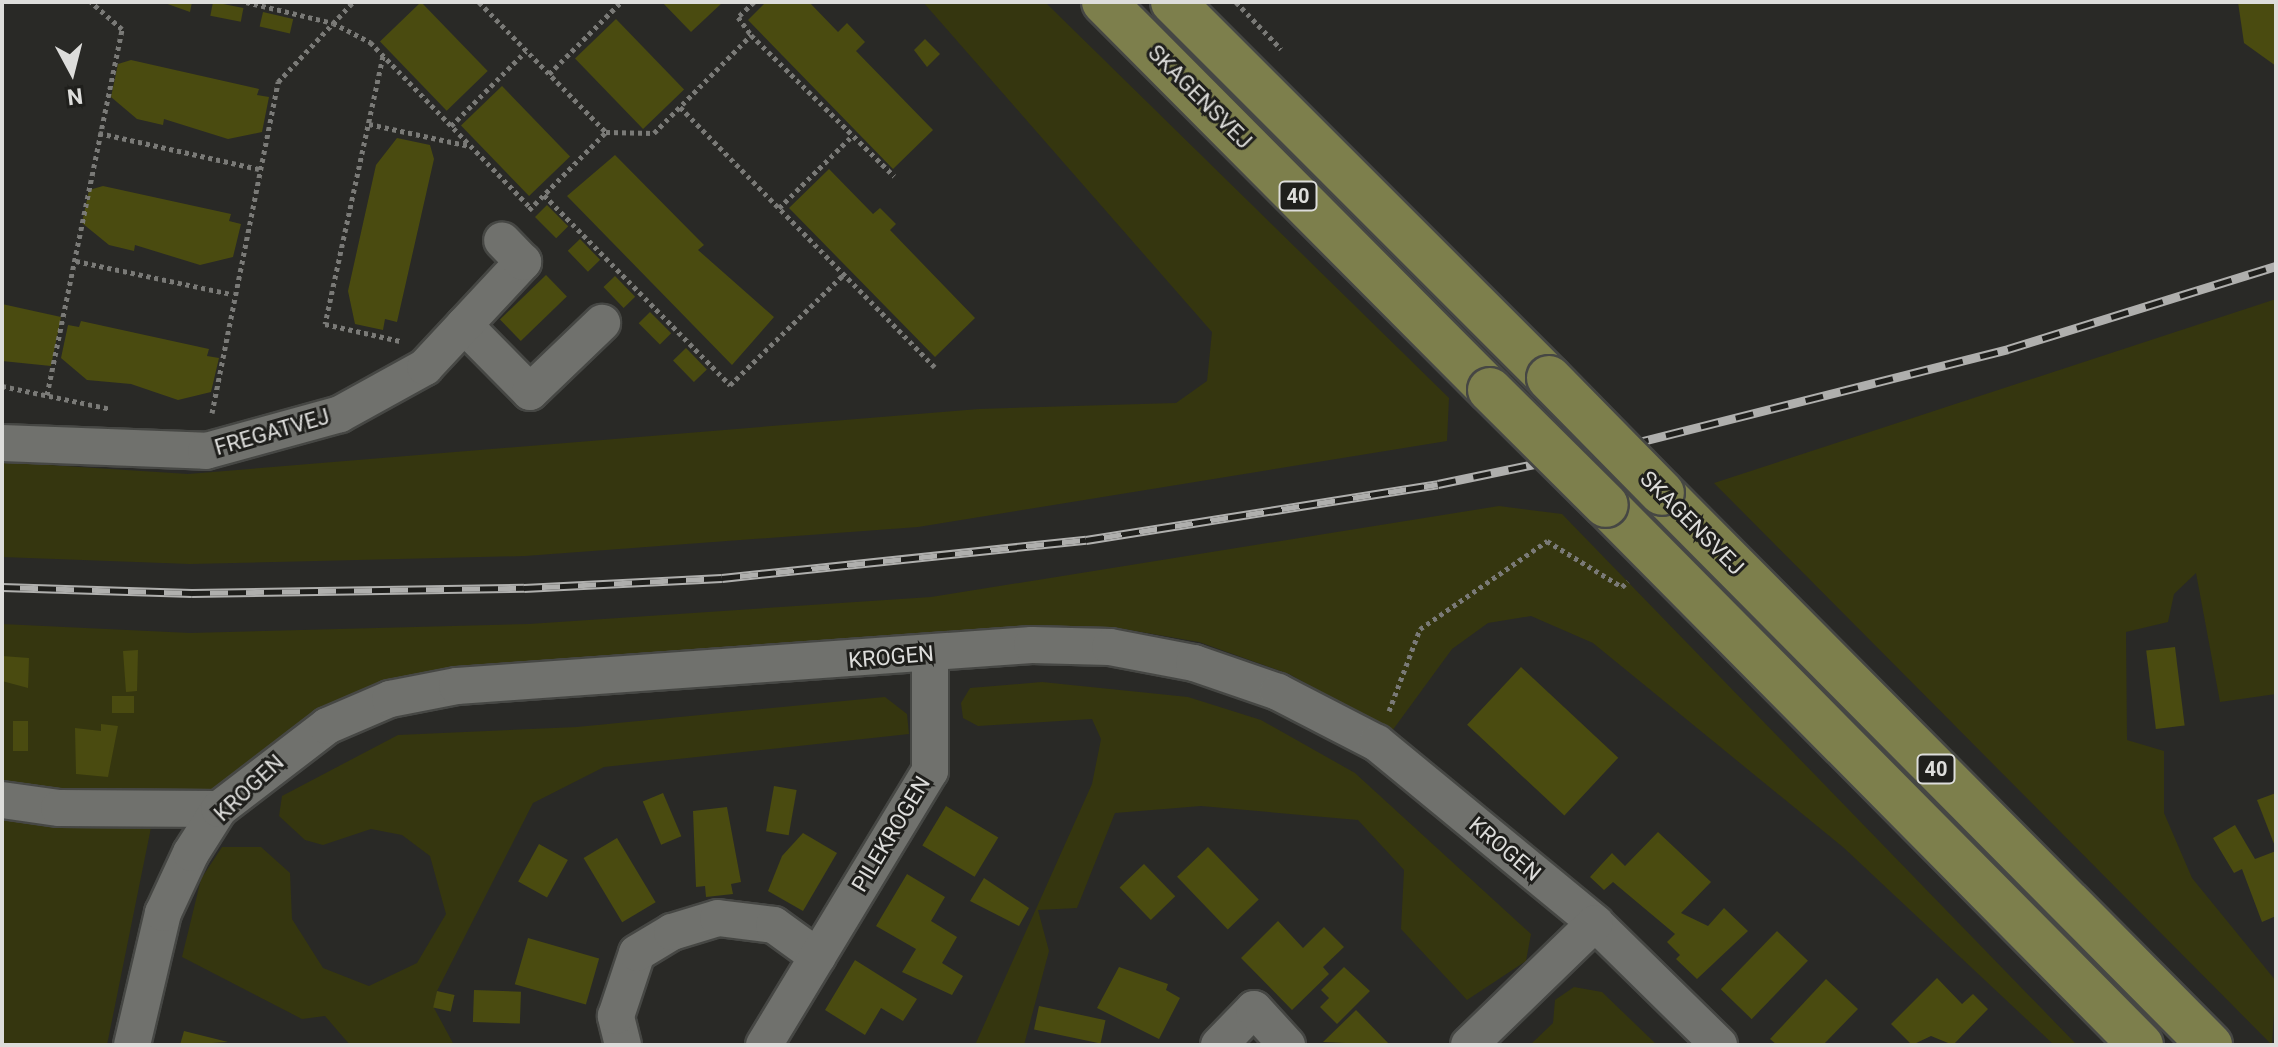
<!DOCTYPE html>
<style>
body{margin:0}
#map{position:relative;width:2278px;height:1047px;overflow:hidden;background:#292926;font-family:Roboto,sans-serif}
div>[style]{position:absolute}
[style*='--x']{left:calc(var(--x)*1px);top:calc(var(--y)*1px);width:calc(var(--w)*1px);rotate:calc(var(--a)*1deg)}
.green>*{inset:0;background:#35360f}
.building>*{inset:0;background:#4a4b10;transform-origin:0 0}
.path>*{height:5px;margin-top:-2.5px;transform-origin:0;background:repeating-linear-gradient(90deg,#7a7a77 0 4px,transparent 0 8px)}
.roads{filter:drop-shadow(2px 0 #464744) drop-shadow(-2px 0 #464744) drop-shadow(0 2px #464744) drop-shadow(0 -2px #464744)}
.street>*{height:36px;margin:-18px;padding:0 18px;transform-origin:18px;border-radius:18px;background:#70716d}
.primary>*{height:44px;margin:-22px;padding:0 22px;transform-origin:22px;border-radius:22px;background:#7d7f4c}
.rail>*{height:9px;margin-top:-4.5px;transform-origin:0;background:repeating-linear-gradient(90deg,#1f1f1c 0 18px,#afafad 0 36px);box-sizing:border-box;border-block:2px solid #afafad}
.bridges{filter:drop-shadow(2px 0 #464744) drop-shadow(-2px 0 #464744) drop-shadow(0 2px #464744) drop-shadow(0 -2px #464744)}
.primary-bridge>*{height:44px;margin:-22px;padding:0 22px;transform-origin:22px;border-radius:22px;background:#7d7f4c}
span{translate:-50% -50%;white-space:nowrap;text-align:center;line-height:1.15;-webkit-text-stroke:6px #1f1f1c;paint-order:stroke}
.shield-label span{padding:2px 6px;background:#1f1f1c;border:2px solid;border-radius:6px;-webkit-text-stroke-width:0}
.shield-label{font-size:20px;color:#dddddb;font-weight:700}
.street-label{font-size:22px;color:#dddddb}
.frame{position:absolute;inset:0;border:4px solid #dddddb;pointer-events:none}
.north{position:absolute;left:32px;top:32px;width:80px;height:80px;-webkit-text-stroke:6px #1f1f1c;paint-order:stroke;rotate:173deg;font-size:22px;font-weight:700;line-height:32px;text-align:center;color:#dddddb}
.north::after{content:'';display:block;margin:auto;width:28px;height:36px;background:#dddddb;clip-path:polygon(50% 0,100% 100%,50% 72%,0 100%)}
</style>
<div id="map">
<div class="green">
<div style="clip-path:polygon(923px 2px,1045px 2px,1449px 398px,1447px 441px,918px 527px,525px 556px,190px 564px,2px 557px,2px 462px,188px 474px,979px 409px,1176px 403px,1207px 381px,1212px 332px)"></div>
<div style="clip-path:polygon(2276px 299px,2276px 694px,2220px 702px,2196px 573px,2174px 594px,2168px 622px,2126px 632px,2127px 740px,2164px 751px,2164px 813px,2192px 878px,2276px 981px,2272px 1045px,1714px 483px)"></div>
<div style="clip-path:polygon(1499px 506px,1562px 514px,2077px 1045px,2054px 1045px,1844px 848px,1593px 643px,1531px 616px,1488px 623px,1452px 649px,1392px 731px,1289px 674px,1199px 642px,1112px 627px,1033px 627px,571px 667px,320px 715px,263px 751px,223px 789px,201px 797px,158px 793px,107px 1045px,2px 1045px,2px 624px,190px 633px,529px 624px,931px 597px)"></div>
<div style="clip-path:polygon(1042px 682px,1188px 697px,1261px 720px,1355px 773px,1531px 934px,1526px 961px,1467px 1000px,1401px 929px,1404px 870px,1358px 820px,1201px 806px,1115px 813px,1077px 908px,1038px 910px,1049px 951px,1024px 1045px,975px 1045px,1092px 784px,1101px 739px,1092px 719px,978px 726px,963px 718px,961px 703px,970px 688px)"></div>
<div style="clip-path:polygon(885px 697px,907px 714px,909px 734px,604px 767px,533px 803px,437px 991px,434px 1008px,454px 1045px,350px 1045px,325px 1016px,302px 1019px,182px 957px,201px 879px,222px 847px,261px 847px,290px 873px,292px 919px,323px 968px,369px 986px,417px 963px,446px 914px,430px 856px,402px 835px,371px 829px,323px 845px,305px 840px,279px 816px,282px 796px,398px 735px,577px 727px)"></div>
<div style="clip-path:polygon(1574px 987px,1602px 992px,1657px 1045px,1530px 1045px,1553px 1023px,1555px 1000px)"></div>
</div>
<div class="building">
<div style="clip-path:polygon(162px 2px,192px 2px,190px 12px)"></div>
<div style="left:213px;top:2px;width:31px;height:14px;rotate:11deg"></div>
<div style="left:421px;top:2px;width:96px;height:57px;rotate:46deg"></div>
<div style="clip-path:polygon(662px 2px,723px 2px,691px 32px)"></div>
<div style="clip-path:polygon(766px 2px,809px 2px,838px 32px,847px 23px,865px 42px,856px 51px,933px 130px,893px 169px,748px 20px)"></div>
<div style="clip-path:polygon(2238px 2px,2276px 2px,2276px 66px,2244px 43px)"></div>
<div style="left:263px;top:12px;width:31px;height:15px;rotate:13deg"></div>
<div style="left:616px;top:19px;width:98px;height:57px;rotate:46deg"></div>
<div style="clip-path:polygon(925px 39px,940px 54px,927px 67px,914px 50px)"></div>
<div style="clip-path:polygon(131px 60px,259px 89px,257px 95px,269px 97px,262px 132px,228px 139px,164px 119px,163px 125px,137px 119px,111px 97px,118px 64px)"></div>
<div style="left:502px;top:86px;width:98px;height:57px;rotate:46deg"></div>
<div style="clip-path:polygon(397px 138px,430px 145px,434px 159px,397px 322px,385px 319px,383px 330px,355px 324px,348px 291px,376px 165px)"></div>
<div style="clip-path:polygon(615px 155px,704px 245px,698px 250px,774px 317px,732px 365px,567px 196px)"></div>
<div style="clip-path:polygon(829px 169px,873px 214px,880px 208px,896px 224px,890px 230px,975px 318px,935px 357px,789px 208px)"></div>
<div style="clip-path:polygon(103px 186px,231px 214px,229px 221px,241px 224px,233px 257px,200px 265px,135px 245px,134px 251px,109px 245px,82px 223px,89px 190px)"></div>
<div style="left:547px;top:205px;width:30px;height:17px;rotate:45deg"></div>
<div style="left:580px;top:239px;width:29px;height:17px;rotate:46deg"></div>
<div style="left:546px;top:275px;width:30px;height:64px;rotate:46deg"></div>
<div style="left:615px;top:276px;width:29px;height:16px;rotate:46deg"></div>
<div style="clip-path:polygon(2px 304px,61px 317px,51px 366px,2px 361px)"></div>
<div style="left:650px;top:312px;width:30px;height:16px;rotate:45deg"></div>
<div style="clip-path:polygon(81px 321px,209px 349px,207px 356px,219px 358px,211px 392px,178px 400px,131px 384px,87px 380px,61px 358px,68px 325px,79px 327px)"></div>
<div style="left:686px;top:348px;width:30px;height:18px;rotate:46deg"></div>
<div style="left:2175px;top:647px;width:79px;height:29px;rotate:83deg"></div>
<div style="clip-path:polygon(138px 650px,137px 691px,126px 692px,123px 651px)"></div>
<div style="clip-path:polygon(2px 656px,29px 658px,28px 688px,2px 681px)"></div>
<div style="left:1521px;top:667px;width:133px;height:79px;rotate:43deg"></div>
<div style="left:112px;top:696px;width:22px;height:17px"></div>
<div style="left:13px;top:721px;width:15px;height:30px"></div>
<div style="clip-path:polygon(101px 724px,118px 726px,108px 777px,76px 774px,75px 728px,101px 731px)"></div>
<div style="left:774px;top:786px;width:23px;height:46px;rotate:10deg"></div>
<div style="left:663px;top:793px;width:47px;height:22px;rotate:67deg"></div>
<div style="clip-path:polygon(2276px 793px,2276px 849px,2257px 800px)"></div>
<div style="left:946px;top:806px;width:61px;height:46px;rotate:31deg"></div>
<div style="clip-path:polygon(727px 807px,741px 882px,731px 884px,733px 894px,706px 897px,705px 886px,696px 887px,693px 811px)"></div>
<div style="clip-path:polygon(2235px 825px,2255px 859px,2276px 851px,2276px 916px,2262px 922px,2242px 869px,2234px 873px,2213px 838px)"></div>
<div style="clip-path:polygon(1658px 832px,1711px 882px,1681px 913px,1708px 926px,1724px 908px,1748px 931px,1697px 979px,1676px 959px,1680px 955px,1667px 942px,1675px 934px,1613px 882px,1604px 890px,1590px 877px,1612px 853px,1625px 866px)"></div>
<div style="clip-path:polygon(803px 833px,837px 853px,803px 911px,768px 891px,782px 856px)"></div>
<div style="left:617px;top:838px;width:75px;height:39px;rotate:59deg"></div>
<div style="left:539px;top:844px;width:33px;height:43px;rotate:29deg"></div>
<div style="left:1208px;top:847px;width:73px;height:43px;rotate:46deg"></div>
<div style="left:1144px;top:864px;width:45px;height:34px;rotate:46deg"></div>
<div style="clip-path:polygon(907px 874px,945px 897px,931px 921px,957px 937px,942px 963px,963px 976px,952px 995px,902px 972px,916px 949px,876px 926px)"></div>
<div style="clip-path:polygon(984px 878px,1029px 908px,1019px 926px,970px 901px)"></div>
<div style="clip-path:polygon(1278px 921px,1303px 948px,1324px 927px,1344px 947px,1323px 967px,1329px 974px,1292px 1010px,1241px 958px)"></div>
<div style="left:1777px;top:931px;width:43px;height:81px;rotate:44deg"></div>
<div style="left:528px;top:938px;width:74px;height:48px;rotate:16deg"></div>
<div style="clip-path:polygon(855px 960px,917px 999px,903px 1021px,881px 1008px,865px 1035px,825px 1010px)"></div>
<div style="clip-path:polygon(1119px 967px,1168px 984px,1166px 990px,1180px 998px,1159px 1039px,1097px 1008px)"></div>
<div style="clip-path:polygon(1344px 967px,1370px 991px,1337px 1024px,1320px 1007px,1329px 998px,1321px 990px)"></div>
<div style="clip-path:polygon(1937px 978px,1962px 1004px,1973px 994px,1988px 1009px,1953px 1045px,1931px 1036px,1912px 1045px,1891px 1024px)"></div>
<div style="clip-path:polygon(1826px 979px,1858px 1009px,1823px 1045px,1777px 1045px,1770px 1039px)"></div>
<div style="left:474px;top:990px;width:47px;height:32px;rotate:2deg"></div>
<div style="left:437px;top:991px;width:18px;height:17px;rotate:13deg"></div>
<div style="left:1039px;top:1006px;width:68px;height:24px;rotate:12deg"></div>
<div style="clip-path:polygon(1356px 1010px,1390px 1045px,1323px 1042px)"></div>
<div style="clip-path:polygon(184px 1031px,228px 1042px,180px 1045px)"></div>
</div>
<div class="path">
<div style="--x:246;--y:2;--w:89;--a:13.6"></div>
<div style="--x:333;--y:23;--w:42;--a:27.2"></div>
<div style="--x:370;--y:42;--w:231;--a:45.9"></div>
<div style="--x:479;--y:2;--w:182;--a:45.7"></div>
<div style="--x:754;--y:2;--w:22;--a:137"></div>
<div style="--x:738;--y:17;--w:22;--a:54"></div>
<div style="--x:751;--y:35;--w:201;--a:44.6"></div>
<div style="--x:1236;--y:2;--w:65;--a:46.2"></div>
<div style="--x:383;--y:56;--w:274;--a:102.2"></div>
<div style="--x:325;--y:324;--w:77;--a:12.8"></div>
<div style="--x:549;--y:74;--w:102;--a:-45"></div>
<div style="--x:680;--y:107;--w:364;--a:45.6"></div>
<div style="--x:369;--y:124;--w:103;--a:12.3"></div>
<div style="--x:451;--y:126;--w:106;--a:-45"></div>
<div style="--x:99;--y:133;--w:164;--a:12.7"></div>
<div style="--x:544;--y:195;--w:266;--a:45.6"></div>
<div style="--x:730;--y:385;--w:159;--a:-44.2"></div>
<div style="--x:779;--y:208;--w:104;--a:-44.6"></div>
<div style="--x:529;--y:210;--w:110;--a:-45.4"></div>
<div style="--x:606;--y:132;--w:48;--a:1.2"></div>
<div style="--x:654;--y:133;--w:138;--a:-45.3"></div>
<div style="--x:76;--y:261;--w:158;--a:12"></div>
<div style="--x:2;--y:386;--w:111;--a:11.9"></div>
<div style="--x:47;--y:395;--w:374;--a:-78.4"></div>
<div style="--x:122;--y:29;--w:41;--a:-138.9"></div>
<div style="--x:212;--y:413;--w:338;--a:-78.7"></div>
<div style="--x:278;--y:82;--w:110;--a:-46.8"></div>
<div style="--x:1389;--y:711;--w:88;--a:-69.3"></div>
<div style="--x:1420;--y:629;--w:155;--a:-34.7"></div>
<div style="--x:1547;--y:541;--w:88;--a:31.5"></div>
<div style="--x:1622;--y:587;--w:8;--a:-45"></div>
</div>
<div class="roads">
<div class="street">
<div style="--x:464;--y:325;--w:94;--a:45.4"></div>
<div style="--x:530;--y:392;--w:100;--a:-43.8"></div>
<div style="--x:2;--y:443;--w:204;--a:2.2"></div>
<div style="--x:206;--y:451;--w:139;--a:-15.4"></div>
<div style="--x:340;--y:414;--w:97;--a:-28.9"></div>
<div style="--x:425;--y:367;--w:144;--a:-47"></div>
<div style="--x:523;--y:262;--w:30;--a:-134"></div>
<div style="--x:2;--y:800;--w:58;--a:8"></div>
<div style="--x:59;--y:808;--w:160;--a:0.4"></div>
<div style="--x:132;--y:1045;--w:136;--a:-76.8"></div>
<div style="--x:163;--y:913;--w:66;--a:-65"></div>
<div style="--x:191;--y:853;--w:52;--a:-57.5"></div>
<div style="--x:219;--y:809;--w:136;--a:-37.5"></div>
<div style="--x:327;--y:726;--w:69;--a:-23.2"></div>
<div style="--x:390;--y:699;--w:68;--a:-11"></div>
<div style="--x:457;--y:686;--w:576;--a:-4.08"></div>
<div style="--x:1032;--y:645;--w:78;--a:1.5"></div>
<div style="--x:1110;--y:647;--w:86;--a:10.8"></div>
<div style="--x:1194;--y:663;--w:89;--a:19"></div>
<div style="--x:1278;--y:692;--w:111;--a:27.3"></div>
<div style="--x:1377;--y:743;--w:283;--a:39.5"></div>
<div style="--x:1595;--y:923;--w:174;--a:44.5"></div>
<div style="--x:623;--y:1045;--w:30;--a:-104"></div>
<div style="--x:616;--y:1016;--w:66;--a:-71.6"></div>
<div style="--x:637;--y:953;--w:41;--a:-31"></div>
<div style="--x:672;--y:932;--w:48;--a:-16.9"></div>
<div style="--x:718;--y:918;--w:56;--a:7.1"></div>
<div style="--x:774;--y:925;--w:54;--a:36"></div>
<div style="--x:764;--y:1045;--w:320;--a:-58.8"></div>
<div style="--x:930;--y:771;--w:118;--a:-90"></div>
<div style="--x:1219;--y:1045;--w:50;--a:-45.8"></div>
<div style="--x:1254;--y:1009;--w:49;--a:47.5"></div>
<div style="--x:1469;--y:1045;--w:175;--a:-44.1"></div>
</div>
<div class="primary">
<div style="--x:1104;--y:2;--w:547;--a:45.15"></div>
<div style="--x:1173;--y:2;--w:532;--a:45"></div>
<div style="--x:1662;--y:493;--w:778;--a:45.21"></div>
<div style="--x:1606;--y:505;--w:760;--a:45.27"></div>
</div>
</div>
<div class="rail">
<div style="--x:2;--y:587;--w:190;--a:1.8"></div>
<div style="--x:192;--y:593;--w:332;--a:-0.9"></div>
<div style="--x:524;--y:588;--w:198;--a:-2.9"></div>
<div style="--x:722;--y:578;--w:366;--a:-6"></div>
<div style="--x:1086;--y:540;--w:356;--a:-9"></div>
<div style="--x:1438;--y:484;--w:197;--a:-11.7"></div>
<div style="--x:1631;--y:444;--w:389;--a:-14.1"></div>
<div style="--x:2008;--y:349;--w:281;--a:-17.2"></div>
</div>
<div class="bridges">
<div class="primary-bridge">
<div style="--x:1549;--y:378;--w:161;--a:45.5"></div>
<div style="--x:1490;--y:390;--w:163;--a:44.8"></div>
</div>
</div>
<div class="shield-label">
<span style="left:1298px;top:196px">40</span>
<span style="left:1936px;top:769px">40</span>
</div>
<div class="street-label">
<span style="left:1200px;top:97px;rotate:45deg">SKAGENSVEJ</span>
<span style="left:272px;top:432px;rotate:-16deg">FREGATVEJ</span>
<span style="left:1692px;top:523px;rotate:45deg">SKAGENSVEJ</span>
<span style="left:891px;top:657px;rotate:-5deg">KROGEN</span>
<span style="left:249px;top:788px;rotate:-43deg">KROGEN</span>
<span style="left:891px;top:834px;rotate:-59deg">PILEKROGEN</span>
<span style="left:1505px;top:849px;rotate:40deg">KROGEN</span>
</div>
<div class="frame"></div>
<div class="north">N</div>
</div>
